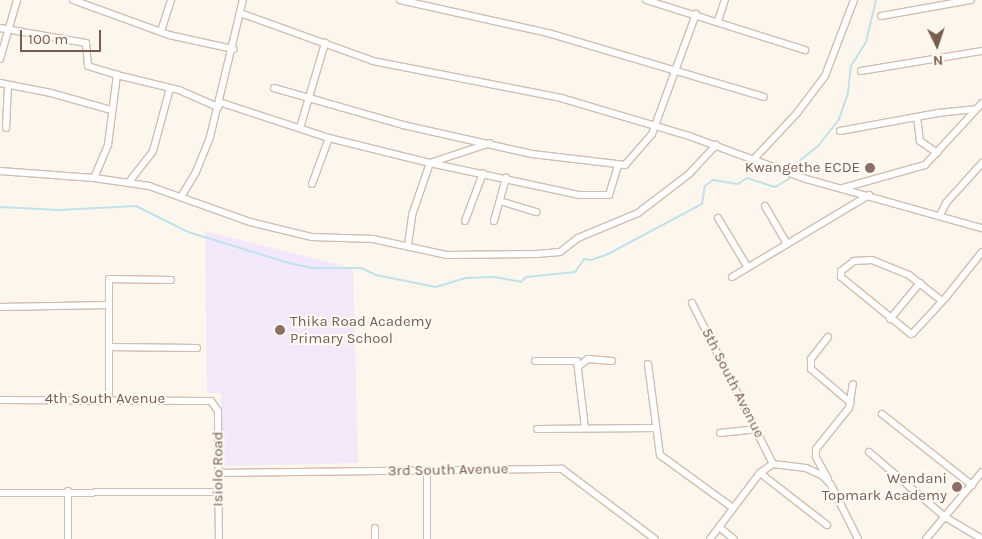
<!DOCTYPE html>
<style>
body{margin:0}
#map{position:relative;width:982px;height:539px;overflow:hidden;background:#fdf6ec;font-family:Karla,sans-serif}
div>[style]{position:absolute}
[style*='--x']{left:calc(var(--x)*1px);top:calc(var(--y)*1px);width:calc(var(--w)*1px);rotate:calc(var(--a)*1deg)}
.education>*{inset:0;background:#f3e8fa}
.stream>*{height:2px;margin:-1px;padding:0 1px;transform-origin:1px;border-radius:1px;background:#bfe3e8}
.roads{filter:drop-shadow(1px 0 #d1beb0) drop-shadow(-1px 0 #d1beb0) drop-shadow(0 1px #d1beb0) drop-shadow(0 -1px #d1beb0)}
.minor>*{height:6px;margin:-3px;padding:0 3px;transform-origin:3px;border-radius:3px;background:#fff}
.dots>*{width:14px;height:14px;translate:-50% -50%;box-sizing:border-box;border:2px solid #fffaf3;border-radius:50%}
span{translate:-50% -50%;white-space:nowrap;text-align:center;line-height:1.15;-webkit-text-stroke:4px #fffaf3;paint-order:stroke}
.education-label{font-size:15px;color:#785e54}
.right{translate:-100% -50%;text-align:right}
.left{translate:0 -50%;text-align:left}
.street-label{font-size:15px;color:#7a5c4d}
.north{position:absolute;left:912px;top:20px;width:50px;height:50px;-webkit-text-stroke:4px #fffaf3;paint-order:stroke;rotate:176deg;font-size:14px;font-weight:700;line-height:20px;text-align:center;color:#7a5c4d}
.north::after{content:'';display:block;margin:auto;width:18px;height:22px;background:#7a5c4d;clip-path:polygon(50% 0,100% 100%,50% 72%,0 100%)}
.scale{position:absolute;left:20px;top:30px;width:81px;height:22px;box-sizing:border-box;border:2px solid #7a5c4d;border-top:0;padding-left:6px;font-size:15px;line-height:18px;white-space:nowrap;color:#7a5c4d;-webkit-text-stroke:4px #fffaf3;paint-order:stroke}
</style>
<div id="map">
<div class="education">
<div style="clip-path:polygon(205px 231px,353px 268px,358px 463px,221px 466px,221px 393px,207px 393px)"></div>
</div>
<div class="stream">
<div style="--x:0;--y:207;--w:59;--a:2.9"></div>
<div style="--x:59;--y:210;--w:77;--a:-3"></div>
<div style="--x:136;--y:206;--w:58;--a:26.6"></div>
<div style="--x:188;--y:232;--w:106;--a:17.1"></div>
<div style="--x:289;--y:263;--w:25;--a:12"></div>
<div style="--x:313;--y:268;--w:48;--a:0"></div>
<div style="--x:361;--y:268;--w:17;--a:25"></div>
<div style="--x:376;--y:275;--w:61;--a:11.3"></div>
<div style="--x:436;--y:287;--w:30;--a:-17"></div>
<div style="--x:465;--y:278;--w:29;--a:-2"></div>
<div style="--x:494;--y:277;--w:27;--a:10"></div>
<div style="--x:521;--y:282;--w:7;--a:-45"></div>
<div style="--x:526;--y:277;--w:49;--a:-5.8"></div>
<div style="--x:575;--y:272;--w:16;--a:-55"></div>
<div style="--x:584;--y:259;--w:7;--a:8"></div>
<div style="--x:591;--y:260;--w:18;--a:-19"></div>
<div style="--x:608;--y:254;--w:106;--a:-28"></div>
<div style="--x:702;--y:204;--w:18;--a:-81"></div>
<div style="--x:705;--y:186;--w:10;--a:-37"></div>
<div style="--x:713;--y:180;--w:25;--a:9"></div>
<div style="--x:738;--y:184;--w:11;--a:-34"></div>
<div style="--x:747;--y:178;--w:29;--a:18"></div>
<div style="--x:775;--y:187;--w:16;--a:-30"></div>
<div style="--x:789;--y:179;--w:18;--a:-63"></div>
<div style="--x:797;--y:163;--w:28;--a:-39"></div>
<div style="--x:819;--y:145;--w:33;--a:-52"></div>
<div style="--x:839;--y:119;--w:28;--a:-71"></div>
<div style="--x:848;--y:93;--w:27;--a:-84"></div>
<div style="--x:851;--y:66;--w:28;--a:-58"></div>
<div style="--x:866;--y:42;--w:43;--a:-76.6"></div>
</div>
<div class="roads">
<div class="minor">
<div style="--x:73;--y:0;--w:102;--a:20"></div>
<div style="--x:169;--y:35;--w:66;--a:12.3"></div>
<div style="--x:400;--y:0;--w:152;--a:12.6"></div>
<div style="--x:548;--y:33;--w:225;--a:16.5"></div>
<div style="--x:646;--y:0;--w:167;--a:17.5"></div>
<div style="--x:240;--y:13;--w:141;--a:19.8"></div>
<div style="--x:373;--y:61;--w:192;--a:11.1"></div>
<div style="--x:561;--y:98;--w:134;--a:16.5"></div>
<div style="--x:689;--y:136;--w:125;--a:20.2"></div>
<div style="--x:806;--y:179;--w:183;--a:15.6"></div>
<div style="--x:881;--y:16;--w:91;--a:-10.1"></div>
<div style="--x:718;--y:21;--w:22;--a:-72"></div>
<div style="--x:0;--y:28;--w:87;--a:9.9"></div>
<div style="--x:86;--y:43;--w:23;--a:85"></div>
<div style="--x:88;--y:66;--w:30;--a:17"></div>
<div style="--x:161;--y:31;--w:33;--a:-72"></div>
<div style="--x:0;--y:59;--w:61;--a:-73.9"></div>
<div style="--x:861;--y:71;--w:123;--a:-9.4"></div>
<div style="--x:0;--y:83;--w:52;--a:11.1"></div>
<div style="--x:51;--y:93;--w:62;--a:15.8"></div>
<div style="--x:274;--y:88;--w:134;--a:16"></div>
<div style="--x:403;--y:125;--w:132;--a:12.7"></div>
<div style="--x:532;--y:154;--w:94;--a:6.7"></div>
<div style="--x:625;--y:165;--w:41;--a:-48.9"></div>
<div style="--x:652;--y:134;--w:128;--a:-69.9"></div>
<div style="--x:219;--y:102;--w:116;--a:18.1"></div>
<div style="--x:329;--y:138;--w:104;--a:13.9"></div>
<div style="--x:430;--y:163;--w:152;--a:12.1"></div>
<div style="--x:579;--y:195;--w:30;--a:0"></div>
<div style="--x:609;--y:195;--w:30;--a:-73"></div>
<div style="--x:917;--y:117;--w:24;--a:83"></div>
<div style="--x:920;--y:141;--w:21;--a:35"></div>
<div style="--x:6;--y:128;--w:43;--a:-87.3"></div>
<div style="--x:300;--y:128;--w:89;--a:-73.6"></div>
<div style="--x:840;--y:131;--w:100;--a:-10.4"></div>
<div style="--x:938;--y:113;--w:37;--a:-6"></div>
<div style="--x:754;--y:159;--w:63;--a:-46.9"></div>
<div style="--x:797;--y:113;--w:46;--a:-52.9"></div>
<div style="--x:825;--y:76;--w:81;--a:-69.1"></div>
<div style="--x:0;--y:171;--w:94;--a:4.3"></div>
<div style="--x:94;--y:178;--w:56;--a:8.3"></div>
<div style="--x:149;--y:186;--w:107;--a:19.6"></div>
<div style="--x:250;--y:222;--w:64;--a:13.6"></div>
<div style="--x:312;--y:237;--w:61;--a:1.9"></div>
<div style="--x:373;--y:239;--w:76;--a:12.2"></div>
<div style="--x:447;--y:255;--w:89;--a:-0.6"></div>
<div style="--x:536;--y:254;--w:24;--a:-5"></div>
<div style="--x:560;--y:252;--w:23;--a:-38"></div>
<div style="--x:578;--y:238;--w:65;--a:-22.6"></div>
<div style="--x:638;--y:213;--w:64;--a:-37.4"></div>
<div style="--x:689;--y:174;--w:40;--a:-47"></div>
<div style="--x:94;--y:178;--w:36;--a:-67"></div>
<div style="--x:108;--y:145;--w:71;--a:-82.7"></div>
<div style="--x:117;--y:75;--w:64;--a:13.6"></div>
<div style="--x:179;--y:90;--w:43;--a:23.6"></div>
<div style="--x:129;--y:182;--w:39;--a:-52"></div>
<div style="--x:153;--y:151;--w:65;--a:-74.9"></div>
<div style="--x:312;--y:184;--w:49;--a:-69.7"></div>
<div style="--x:843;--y:188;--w:85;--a:-15.7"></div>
<div style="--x:925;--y:165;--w:84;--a:-47.4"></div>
<div style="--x:181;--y:197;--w:29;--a:-59"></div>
<div style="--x:196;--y:172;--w:38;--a:-68"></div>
<div style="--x:210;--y:137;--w:141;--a:-76.5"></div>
<div style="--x:500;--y:201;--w:38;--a:17"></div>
<div style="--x:765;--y:206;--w:44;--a:59.9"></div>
<div style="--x:940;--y:215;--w:13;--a:-63"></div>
<div style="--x:946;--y:203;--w:54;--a:-48"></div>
<div style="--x:718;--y:218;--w:56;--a:58.9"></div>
<div style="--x:465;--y:221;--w:51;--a:-69.4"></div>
<div style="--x:494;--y:221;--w:45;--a:-74.4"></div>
<div style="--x:408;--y:245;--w:30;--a:-82"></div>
<div style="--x:412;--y:215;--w:55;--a:-70.9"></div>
<div style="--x:430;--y:163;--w:63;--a:-18.4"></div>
<div style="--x:732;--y:277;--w:160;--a:-30.9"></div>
<div style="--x:942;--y:301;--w:42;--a:-141.8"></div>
<div style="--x:909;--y:275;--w:40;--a:-158"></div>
<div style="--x:872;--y:260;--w:18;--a:177"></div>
<div style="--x:854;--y:261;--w:16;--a:142"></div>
<div style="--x:841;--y:271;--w:6;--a:90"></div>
<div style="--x:841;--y:277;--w:90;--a:39.2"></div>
<div style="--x:911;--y:334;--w:2;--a:-27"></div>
<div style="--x:913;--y:333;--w:50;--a:-47.4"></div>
<div style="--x:947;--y:296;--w:56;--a:-51.5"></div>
<div style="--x:692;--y:303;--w:180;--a:63.3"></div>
<div style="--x:0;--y:307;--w:109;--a:-1.1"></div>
<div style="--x:890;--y:319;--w:47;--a:-50.2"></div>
<div style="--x:828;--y:337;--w:28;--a:128"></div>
<div style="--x:811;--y:359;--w:10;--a:90"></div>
<div style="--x:811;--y:369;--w:52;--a:40.4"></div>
<div style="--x:109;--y:347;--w:88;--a:0.7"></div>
<div style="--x:535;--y:361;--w:42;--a:0"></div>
<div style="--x:577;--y:361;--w:67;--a:83.2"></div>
<div style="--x:648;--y:364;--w:92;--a:82.5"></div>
<div style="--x:660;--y:455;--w:90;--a:36"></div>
<div style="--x:579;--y:366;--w:11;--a:-38"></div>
<div style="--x:588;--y:359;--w:24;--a:5"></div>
<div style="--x:0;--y:400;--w:211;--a:0.3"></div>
<div style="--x:211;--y:401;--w:12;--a:55"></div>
<div style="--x:218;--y:411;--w:128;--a:89.6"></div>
<div style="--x:109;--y:400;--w:121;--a:-90"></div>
<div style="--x:109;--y:279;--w:62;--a:0.9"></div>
<div style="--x:882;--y:414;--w:115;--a:38.3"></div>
<div style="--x:537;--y:429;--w:118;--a:-0.5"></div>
<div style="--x:720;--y:433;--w:36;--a:-6"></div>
<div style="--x:869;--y:452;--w:100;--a:40.5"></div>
<div style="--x:945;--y:517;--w:43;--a:30.7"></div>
<div style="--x:427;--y:470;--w:69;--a:90"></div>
<div style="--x:218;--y:473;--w:344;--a:-0.7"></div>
<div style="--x:562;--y:469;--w:116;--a:37"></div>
<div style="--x:760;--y:473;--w:85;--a:37.8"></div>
<div style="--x:828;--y:479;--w:25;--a:-119"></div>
<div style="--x:816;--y:457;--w:8;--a:-90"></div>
<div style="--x:816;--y:449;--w:53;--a:-51.2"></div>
<div style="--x:849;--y:408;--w:24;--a:-81"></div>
<div style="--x:68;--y:491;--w:48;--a:90"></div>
<div style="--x:0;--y:493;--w:218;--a:-0.3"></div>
<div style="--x:719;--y:527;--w:19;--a:39"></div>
<div style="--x:375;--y:528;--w:11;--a:90"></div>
<div style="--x:710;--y:539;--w:83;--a:-52.9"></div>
<div style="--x:760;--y:473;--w:16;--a:-35"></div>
<div style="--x:773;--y:464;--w:33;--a:7"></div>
<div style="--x:806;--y:468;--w:19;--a:25"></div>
<div style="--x:823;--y:476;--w:12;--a:48"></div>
<div style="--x:831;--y:485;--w:60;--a:63.4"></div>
<div style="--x:926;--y:539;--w:87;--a:-50.1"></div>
</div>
</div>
<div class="dots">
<div style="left:870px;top:168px;background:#8d6e63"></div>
<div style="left:280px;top:330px;background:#8d6e63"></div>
<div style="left:957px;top:487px;background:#8d6e63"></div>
</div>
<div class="education-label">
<span class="right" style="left:860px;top:168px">Kwangethe ECDE</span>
<span class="left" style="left:290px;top:330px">Thika Road Academy<br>Primary School</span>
<span class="right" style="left:947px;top:487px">Wendani<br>Topmark Academy</span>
</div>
<div class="street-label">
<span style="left:733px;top:383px;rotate:63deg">5th South Avenue</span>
<span style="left:105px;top:399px">4th South Avenue</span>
<span style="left:218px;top:469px;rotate:-90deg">Isiolo Road</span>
<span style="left:448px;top:470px;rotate:-1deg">3rd South Avenue</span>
</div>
<div class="north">N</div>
<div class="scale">100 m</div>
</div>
